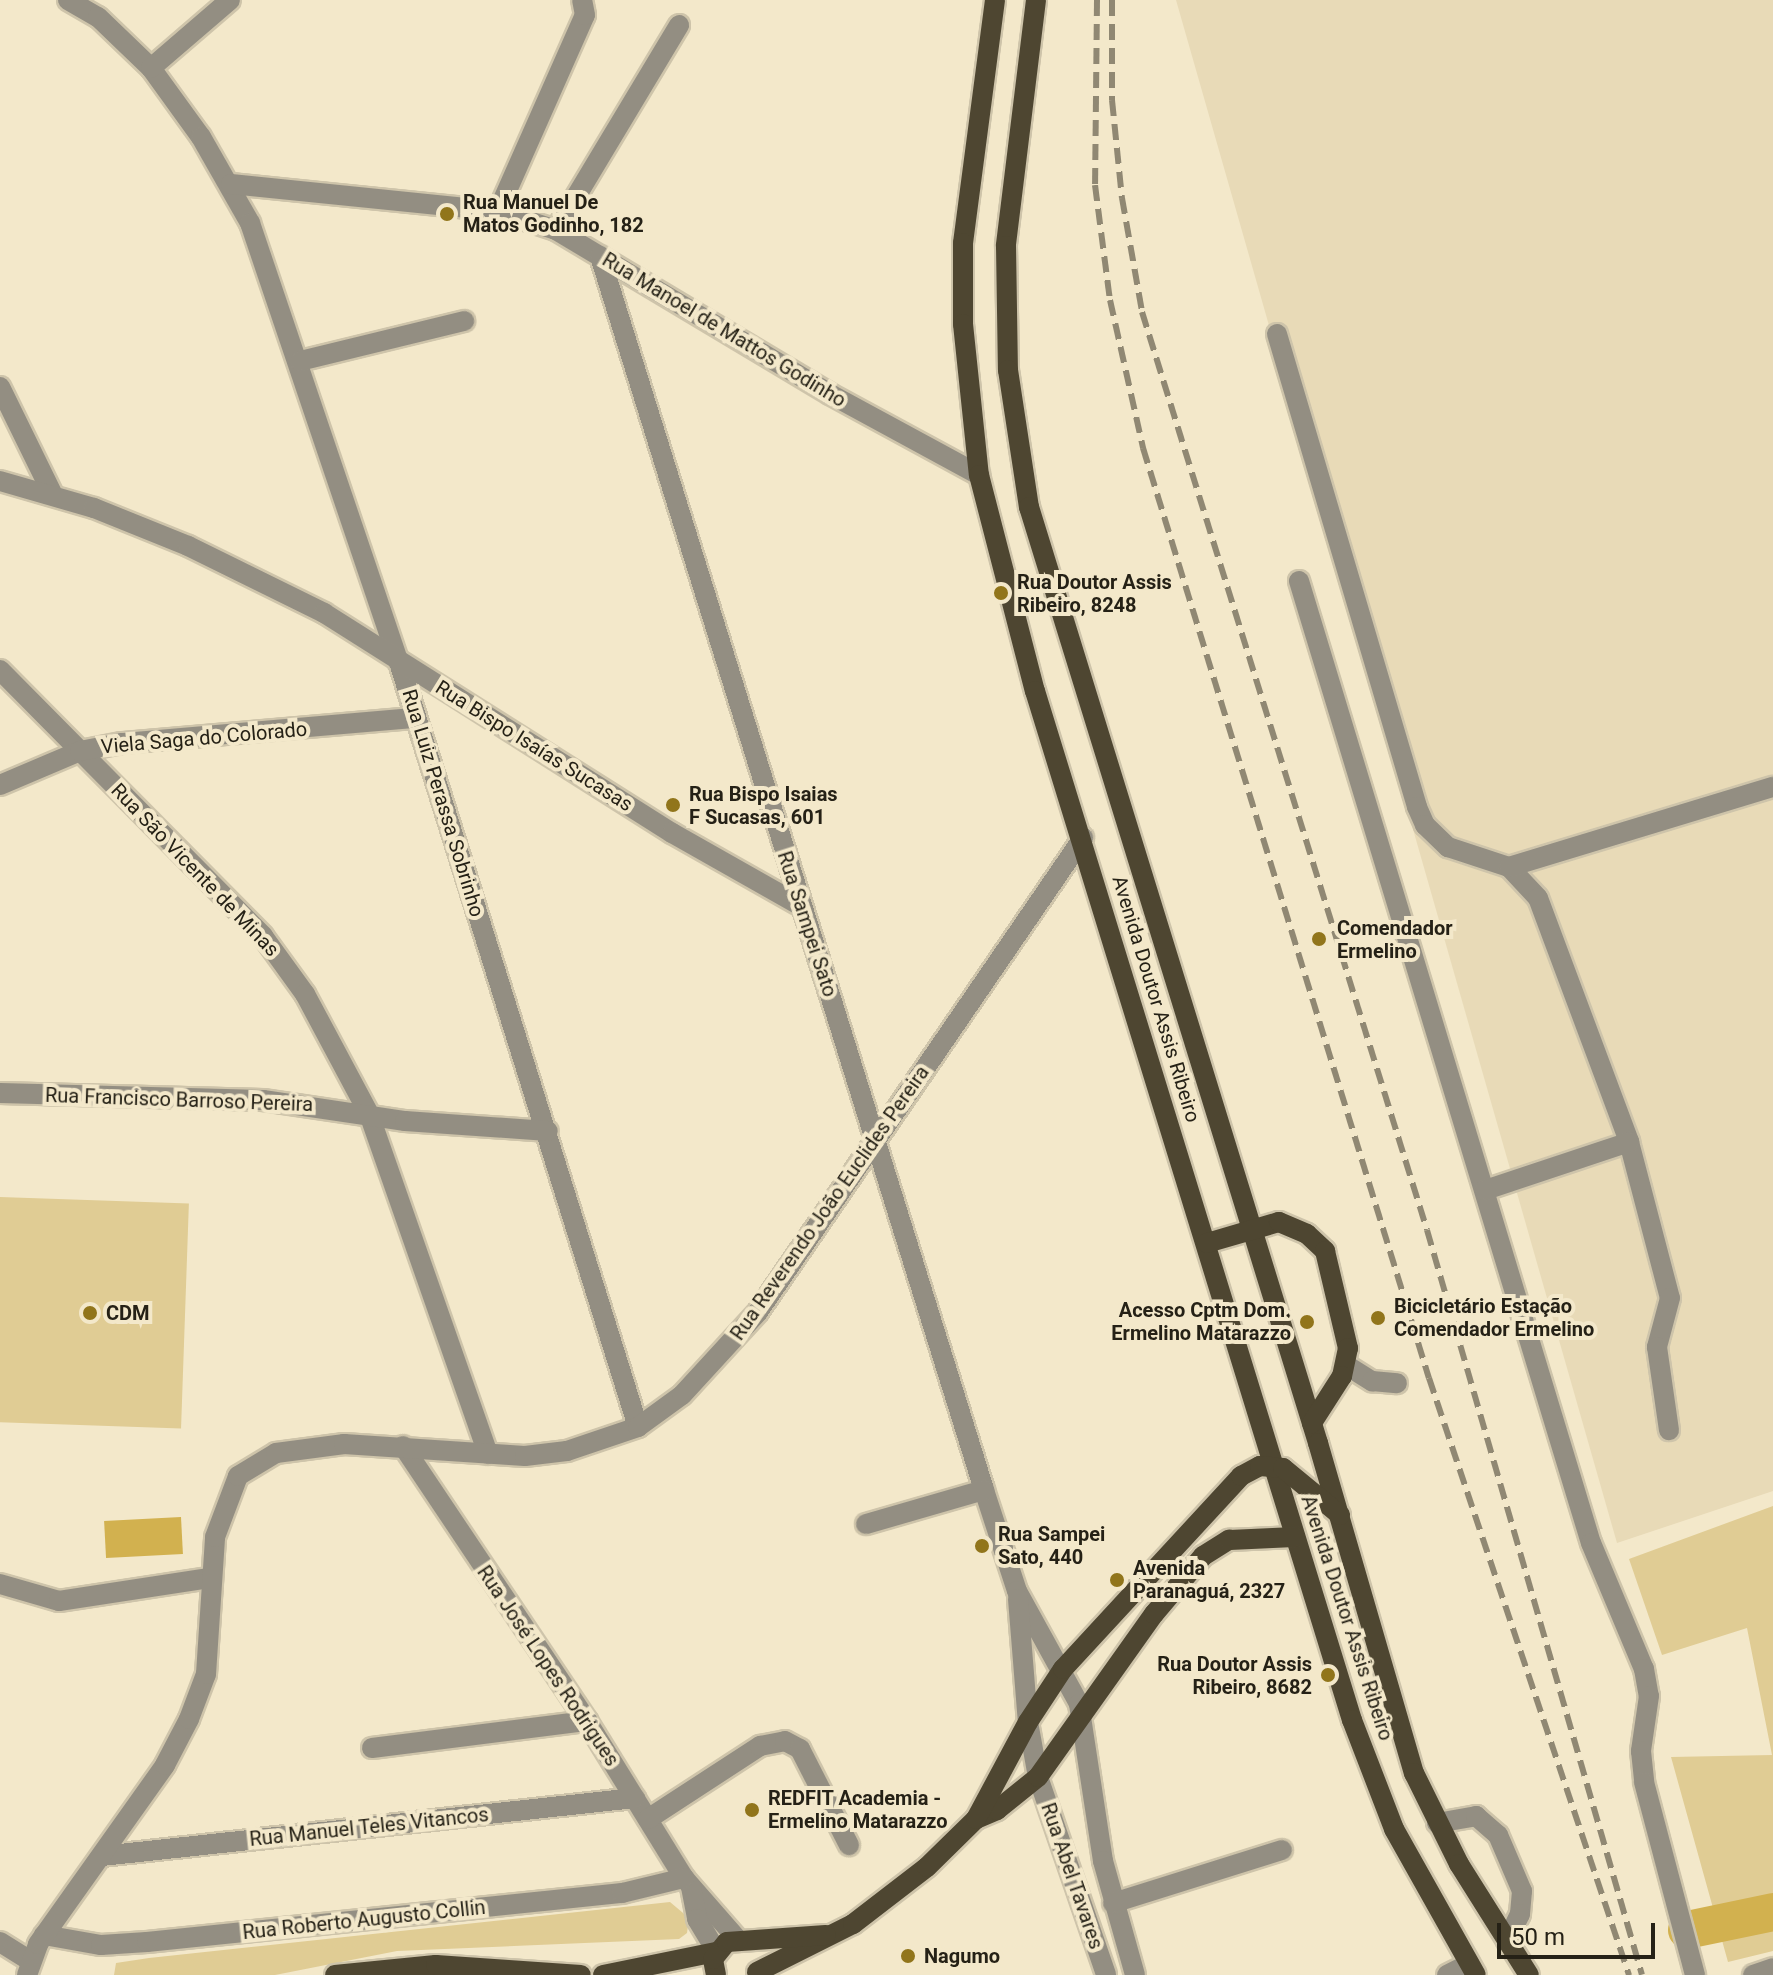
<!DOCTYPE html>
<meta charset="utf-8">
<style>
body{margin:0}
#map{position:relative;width:1773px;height:1975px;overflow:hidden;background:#f3e8ca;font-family:Roboto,sans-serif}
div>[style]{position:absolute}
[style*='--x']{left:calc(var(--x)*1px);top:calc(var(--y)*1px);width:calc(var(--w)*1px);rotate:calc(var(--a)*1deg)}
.built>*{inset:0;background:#e8dab7}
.green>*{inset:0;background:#e0cc94;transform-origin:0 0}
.water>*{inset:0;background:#d2b14f;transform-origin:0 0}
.river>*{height:38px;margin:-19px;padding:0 19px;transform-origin:19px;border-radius:19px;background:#d2b14f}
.roads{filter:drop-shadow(2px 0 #cec4aa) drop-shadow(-2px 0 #cec4aa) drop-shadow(0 2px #cec4aa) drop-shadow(0 -2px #cec4aa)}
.minor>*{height:20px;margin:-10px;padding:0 10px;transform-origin:10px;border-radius:10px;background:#938e82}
.major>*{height:20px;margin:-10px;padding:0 10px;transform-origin:10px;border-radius:10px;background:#4e4631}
.rail>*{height:6px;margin-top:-3px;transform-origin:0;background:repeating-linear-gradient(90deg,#908873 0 16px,transparent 0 24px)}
.dots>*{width:22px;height:22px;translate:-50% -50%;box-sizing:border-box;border:4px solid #f3e8ca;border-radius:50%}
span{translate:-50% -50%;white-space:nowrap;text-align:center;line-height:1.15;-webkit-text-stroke:8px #f3e8ca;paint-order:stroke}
.poi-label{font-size:20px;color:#252116;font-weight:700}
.left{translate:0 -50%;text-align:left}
.right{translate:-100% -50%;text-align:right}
.street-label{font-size:20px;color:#252116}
.scale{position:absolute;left:1497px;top:1923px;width:158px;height:36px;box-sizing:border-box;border:4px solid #252116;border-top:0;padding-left:10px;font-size:24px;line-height:28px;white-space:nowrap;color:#252116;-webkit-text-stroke:6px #f3e8ca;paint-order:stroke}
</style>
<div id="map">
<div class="built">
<div style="clip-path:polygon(1176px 0,1773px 0,1773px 1491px,1617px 1543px)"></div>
</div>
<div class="green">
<div style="left:0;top:1197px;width:189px;height:225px;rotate:2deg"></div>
<div style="clip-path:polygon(1773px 1506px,1773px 1951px,1728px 1962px,1671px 1757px,1772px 1755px,1747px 1628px,1662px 1655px,1629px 1559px)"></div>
<div style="clip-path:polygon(670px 1902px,689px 1918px,687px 1933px,679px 1939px,397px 1951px,275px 1975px,114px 1975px,116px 1963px,149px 1958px)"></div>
</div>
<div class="water">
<div style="left:181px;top:1517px;width:37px;height:77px;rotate:87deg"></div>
</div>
<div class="river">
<div style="--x:1687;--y:1930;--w:88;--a:-11.8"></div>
</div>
<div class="roads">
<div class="minor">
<div style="--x:68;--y:0;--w:34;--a:30"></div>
<div style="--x:98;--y:17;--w:74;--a:43.9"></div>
<div style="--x:151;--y:68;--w:85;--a:54.1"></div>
<div style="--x:201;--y:137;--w:99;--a:60.3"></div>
<div style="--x:250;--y:223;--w:464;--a:71.3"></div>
<div style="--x:399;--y:662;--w:801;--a:72.65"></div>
<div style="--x:151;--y:68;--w:104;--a:-40.7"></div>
<div style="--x:231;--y:184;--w:268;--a:5.8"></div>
<div style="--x:498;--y:211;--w:61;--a:18.1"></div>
<div style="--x:556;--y:230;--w:319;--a:30.9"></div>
<div style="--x:830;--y:394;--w:170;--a:28.5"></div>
<div style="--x:498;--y:211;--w:214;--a:-66.1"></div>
<div style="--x:585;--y:15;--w:15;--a:-101"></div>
<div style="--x:556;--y:230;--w:239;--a:-59"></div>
<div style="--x:600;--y:256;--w:1292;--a:72.71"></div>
<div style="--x:984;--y:1490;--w:106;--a:71.9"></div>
<div style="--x:1017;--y:1591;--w:129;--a:61.2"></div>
<div style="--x:1079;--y:1704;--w:159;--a:81.3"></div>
<div style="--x:1103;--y:1861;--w:118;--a:74.3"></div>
<div style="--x:1277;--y:334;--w:493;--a:73.5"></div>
<div style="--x:1417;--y:807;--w:20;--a:66"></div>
<div style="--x:1425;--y:825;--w:32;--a:44"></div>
<div style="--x:1448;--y:847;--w:64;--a:18.2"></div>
<div style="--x:1509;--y:867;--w:42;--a:46.9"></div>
<div style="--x:1538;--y:898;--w:260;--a:69.5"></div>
<div style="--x:1629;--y:1142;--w:161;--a:75.3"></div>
<div style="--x:1670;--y:1298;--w:51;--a:104.9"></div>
<div style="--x:1657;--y:1347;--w:84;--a:81.8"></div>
<div style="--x:300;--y:361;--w:169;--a:-13.7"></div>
<div style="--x:0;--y:387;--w:120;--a:63.9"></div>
<div style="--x:0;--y:481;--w:98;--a:16"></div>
<div style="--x:94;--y:508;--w:101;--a:22"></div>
<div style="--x:188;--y:546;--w:152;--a:26.2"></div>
<div style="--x:324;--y:613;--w:412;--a:32.3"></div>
<div style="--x:672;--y:833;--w:148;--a:29.5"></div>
<div style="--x:1299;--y:581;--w:1005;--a:73.12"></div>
<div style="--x:1591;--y:1543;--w:137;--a:67.2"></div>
<div style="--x:1644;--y:1669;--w:27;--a:80"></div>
<div style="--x:1649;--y:1696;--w:56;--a:98.3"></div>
<div style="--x:1641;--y:1751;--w:31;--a:84"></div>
<div style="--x:1644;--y:1782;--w:200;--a:75.2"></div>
<div style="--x:0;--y:670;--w:374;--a:45.3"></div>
<div style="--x:263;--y:936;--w:72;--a:54.1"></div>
<div style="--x:305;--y:994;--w:136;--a:61.9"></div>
<div style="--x:369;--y:1114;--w:360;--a:70.7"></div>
<div style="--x:0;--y:785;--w:87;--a:-23"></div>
<div style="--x:80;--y:751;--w:43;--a:-10.8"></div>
<div style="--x:122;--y:743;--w:294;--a:-4.9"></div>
<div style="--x:1509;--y:867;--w:276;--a:-16.9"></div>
<div style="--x:0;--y:1093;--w:263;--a:1.5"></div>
<div style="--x:263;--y:1100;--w:144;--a:8.4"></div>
<div style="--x:405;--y:1121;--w:143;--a:4"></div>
<div style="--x:1485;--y:1190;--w:152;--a:-18.4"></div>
<div style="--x:1346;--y:1365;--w:31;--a:32"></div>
<div style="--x:1372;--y:1381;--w:25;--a:5"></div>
<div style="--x:403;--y:1446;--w:331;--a:56.2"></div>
<div style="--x:587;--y:1721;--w:185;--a:58.3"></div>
<div style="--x:684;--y:1878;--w:82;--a:48.9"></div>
<div style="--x:866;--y:1524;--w:123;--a:-16.1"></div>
<div style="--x:0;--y:1584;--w:61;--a:16.1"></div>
<div style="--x:59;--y:1601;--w:152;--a:-8.7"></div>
<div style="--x:1018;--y:1599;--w:123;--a:85.4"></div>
<div style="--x:1028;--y:1722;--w:56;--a:79.7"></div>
<div style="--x:1038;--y:1777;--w:209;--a:71"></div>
<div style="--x:372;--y:1748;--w:217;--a:-7.2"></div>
<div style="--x:648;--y:1819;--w:134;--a:-33.1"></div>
<div style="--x:760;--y:1746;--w:25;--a:-11"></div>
<div style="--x:785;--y:1741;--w:17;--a:28"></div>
<div style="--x:800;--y:1749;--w:108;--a:63"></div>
<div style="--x:1437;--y:1823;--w:40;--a:-10"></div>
<div style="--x:1476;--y:1816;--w:29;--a:41"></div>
<div style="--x:1498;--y:1835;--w:61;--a:66.8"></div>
<div style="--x:1522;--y:1891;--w:23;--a:95"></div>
<div style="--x:1520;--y:1914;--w:30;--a:116"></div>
<div style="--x:102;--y:1856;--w:536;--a:-6.21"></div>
<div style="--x:691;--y:1887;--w:33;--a:79"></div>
<div style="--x:697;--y:1919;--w:37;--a:59"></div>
<div style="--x:1113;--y:1903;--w:177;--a:-17.4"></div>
<div style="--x:44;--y:1935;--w:58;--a:10"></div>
<div style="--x:101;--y:1945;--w:46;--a:-3.7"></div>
<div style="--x:147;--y:1942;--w:478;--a:-5.9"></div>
<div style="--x:622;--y:1893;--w:64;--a:-13.6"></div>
<div style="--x:0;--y:1942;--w:34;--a:32"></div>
<div style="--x:27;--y:1975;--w:33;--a:-70"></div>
<div style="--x:38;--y:1944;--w:219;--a:-54.6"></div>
<div style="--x:165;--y:1765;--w:52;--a:-62.4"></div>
<div style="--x:189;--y:1719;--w:48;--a:-69.3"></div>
<div style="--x:206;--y:1674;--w:137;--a:-86.2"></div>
<div style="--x:215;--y:1537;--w:65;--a:-69.3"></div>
<div style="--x:238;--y:1476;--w:44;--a:-31.2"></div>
<div style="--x:276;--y:1453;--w:69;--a:-7.5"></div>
<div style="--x:344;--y:1444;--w:181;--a:3.8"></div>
<div style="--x:525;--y:1456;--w:42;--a:-6.8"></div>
<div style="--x:567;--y:1451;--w:75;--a:-18.7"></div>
<div style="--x:638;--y:1427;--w:54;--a:-36"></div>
<div style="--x:682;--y:1395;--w:113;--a:-47.5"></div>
<div style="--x:758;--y:1312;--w:575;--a:-55.56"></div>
<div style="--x:1447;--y:1975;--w:25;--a:-27"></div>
<div style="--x:1753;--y:1975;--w:21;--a:-19"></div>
</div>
<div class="major">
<div style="--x:995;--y:0;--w:245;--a:97.5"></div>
<div style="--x:963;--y:243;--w:81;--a:90"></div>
<div style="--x:963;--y:324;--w:152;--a:84"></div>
<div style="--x:979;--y:475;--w:223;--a:75.5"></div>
<div style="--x:1035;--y:691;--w:1077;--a:72.88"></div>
<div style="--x:1352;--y:1720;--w:117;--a:68.9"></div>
<div style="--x:1394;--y:1829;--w:167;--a:60.7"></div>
<div style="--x:1036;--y:0;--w:248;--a:97"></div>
<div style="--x:1006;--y:246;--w:124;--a:89.1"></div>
<div style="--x:1008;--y:370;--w:139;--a:81.3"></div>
<div style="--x:1029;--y:507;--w:980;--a:72.84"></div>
<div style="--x:1318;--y:1443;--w:344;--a:73.8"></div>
<div style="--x:1414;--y:1773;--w:102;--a:63.7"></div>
<div style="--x:1459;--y:1864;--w:131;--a:57.8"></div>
<div style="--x:1207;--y:1243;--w:75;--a:-16.3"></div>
<div style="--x:1279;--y:1222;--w:30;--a:23"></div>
<div style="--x:1307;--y:1234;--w:25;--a:43"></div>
<div style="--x:1325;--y:1251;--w:100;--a:76.7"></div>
<div style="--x:1348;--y:1348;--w:29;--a:102"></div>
<div style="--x:1342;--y:1376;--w:56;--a:122.6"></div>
<div style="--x:976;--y:1819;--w:23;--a:-23"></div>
<div style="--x:997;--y:1810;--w:53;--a:-38.8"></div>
<div style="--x:1038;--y:1777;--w:200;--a:-54.6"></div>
<div style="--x:1154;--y:1614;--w:76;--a:-49.8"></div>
<div style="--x:1203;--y:1556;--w:31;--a:-32"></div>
<div style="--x:1229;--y:1540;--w:66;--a:-2.6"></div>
<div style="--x:757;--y:1972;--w:107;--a:-26.6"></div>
<div style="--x:853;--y:1924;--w:93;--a:-37.6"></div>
<div style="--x:927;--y:1867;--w:69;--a:-44.4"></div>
<div style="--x:976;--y:1819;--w:110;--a:-61.8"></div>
<div style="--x:1028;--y:1722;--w:64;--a:-56.6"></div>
<div style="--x:1063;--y:1669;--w:263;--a:-47.3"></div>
<div style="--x:1241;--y:1476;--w:21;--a:-28"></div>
<div style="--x:1260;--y:1466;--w:23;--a:5"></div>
<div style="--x:1283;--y:1468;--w:74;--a:39.5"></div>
<div style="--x:335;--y:1975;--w:101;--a:-5.7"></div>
<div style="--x:436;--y:1965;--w:145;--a:3.9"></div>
<div style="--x:603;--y:1975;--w:115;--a:-11.5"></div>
<div style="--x:716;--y:1975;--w:16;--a:-101"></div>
<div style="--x:713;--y:1959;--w:22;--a:-51"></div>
<div style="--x:727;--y:1942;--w:99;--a:-4"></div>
</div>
</div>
<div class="rail">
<div style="--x:1097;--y:0;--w:185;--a:90.6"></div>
<div style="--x:1095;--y:185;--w:116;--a:82.6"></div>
<div style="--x:1110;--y:300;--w:152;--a:77.4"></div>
<div style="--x:1143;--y:448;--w:973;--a:72.91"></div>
<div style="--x:1429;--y:1378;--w:630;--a:71.48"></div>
<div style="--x:1112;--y:0;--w:100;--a:90"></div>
<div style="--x:1112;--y:100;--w:99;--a:84.2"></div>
<div style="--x:1122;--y:198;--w:116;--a:80"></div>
<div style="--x:1142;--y:312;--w:961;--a:72.75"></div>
<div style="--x:1427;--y:1230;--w:775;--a:73.9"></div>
</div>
<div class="dots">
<div style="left:447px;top:214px;background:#91751b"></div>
<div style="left:1001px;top:593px;background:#91751b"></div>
<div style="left:673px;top:805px;background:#91751b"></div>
<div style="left:1319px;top:939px;background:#91751b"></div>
<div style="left:90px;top:1313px;background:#91751b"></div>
<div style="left:1378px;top:1318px;background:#91751b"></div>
<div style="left:1307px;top:1322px;background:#91751b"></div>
<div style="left:982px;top:1546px;background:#91751b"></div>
<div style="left:1117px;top:1580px;background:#91751b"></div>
<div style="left:1328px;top:1675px;background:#91751b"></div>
<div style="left:752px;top:1810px;background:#91751b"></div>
<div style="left:908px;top:1956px;background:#91751b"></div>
</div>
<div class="poi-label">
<span class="left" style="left:463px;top:214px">Rua Manuel De<br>Matos Godinho, 182</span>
<span class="left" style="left:1017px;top:594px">Rua Doutor Assis<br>Ribeiro, 8248</span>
<span class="left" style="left:689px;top:806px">Rua Bispo Isaias<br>F Sucasas, 601</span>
<span class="left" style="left:1337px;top:940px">Comendador<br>Ermelino</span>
<span class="left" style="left:1394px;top:1318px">Bicicletário Estação<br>Comendador Ermelino</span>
<span class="right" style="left:1291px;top:1322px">Acesso Cptm Dom.<br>Ermelino Matarazzo</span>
<span class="left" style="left:106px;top:1313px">CDM</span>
<span class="left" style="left:998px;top:1546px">Rua Sampei<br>Sato, 440</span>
<span class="left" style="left:1133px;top:1580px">Avenida<br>Paranaguá, 2327</span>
<span class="right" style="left:1312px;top:1676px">Rua Doutor Assis<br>Ribeiro, 8682</span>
<span class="left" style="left:768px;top:1810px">REDFIT Academia -<br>Ermelino Matarazzo</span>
<span class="left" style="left:924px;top:1956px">Nagumo</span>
</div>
<div class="street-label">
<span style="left:724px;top:330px;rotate:31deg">Rua Manoel de Mattos Godinho</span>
<span style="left:204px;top:738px;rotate:-5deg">Viela Saga do Colorado</span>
<span style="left:534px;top:746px;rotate:32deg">Rua Bispo Isaías Sucasas</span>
<span style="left:443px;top:803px;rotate:73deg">Rua Luiz Perassa Sobrinho</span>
<span style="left:195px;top:870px;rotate:46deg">Rua São Vicente de Minas</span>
<span style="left:807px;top:924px;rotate:72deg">Rua Sampei Sato</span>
<span style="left:1156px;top:999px;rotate:73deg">Avenida Doutor Assis Ribeiro</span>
<span style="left:179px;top:1100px;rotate:2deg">Rua Francisco Barroso Pereira</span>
<span style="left:830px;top:1203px;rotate:-55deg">Rua Reverendo João Euclides Pereira</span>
<span style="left:1347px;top:1618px;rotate:72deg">Avenida Doutor Assis Ribeiro</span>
<span style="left:548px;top:1666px;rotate:56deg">Rua José Lopes Rodrigues</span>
<span style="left:369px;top:1827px;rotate:-6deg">Rua Manuel Teles Vitancos</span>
<span style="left:1072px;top:1876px;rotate:71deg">Rua Abel Tavares</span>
<span style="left:364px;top:1920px;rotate:-6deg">Rua Roberto Augusto Collin</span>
</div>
<div class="scale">50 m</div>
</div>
